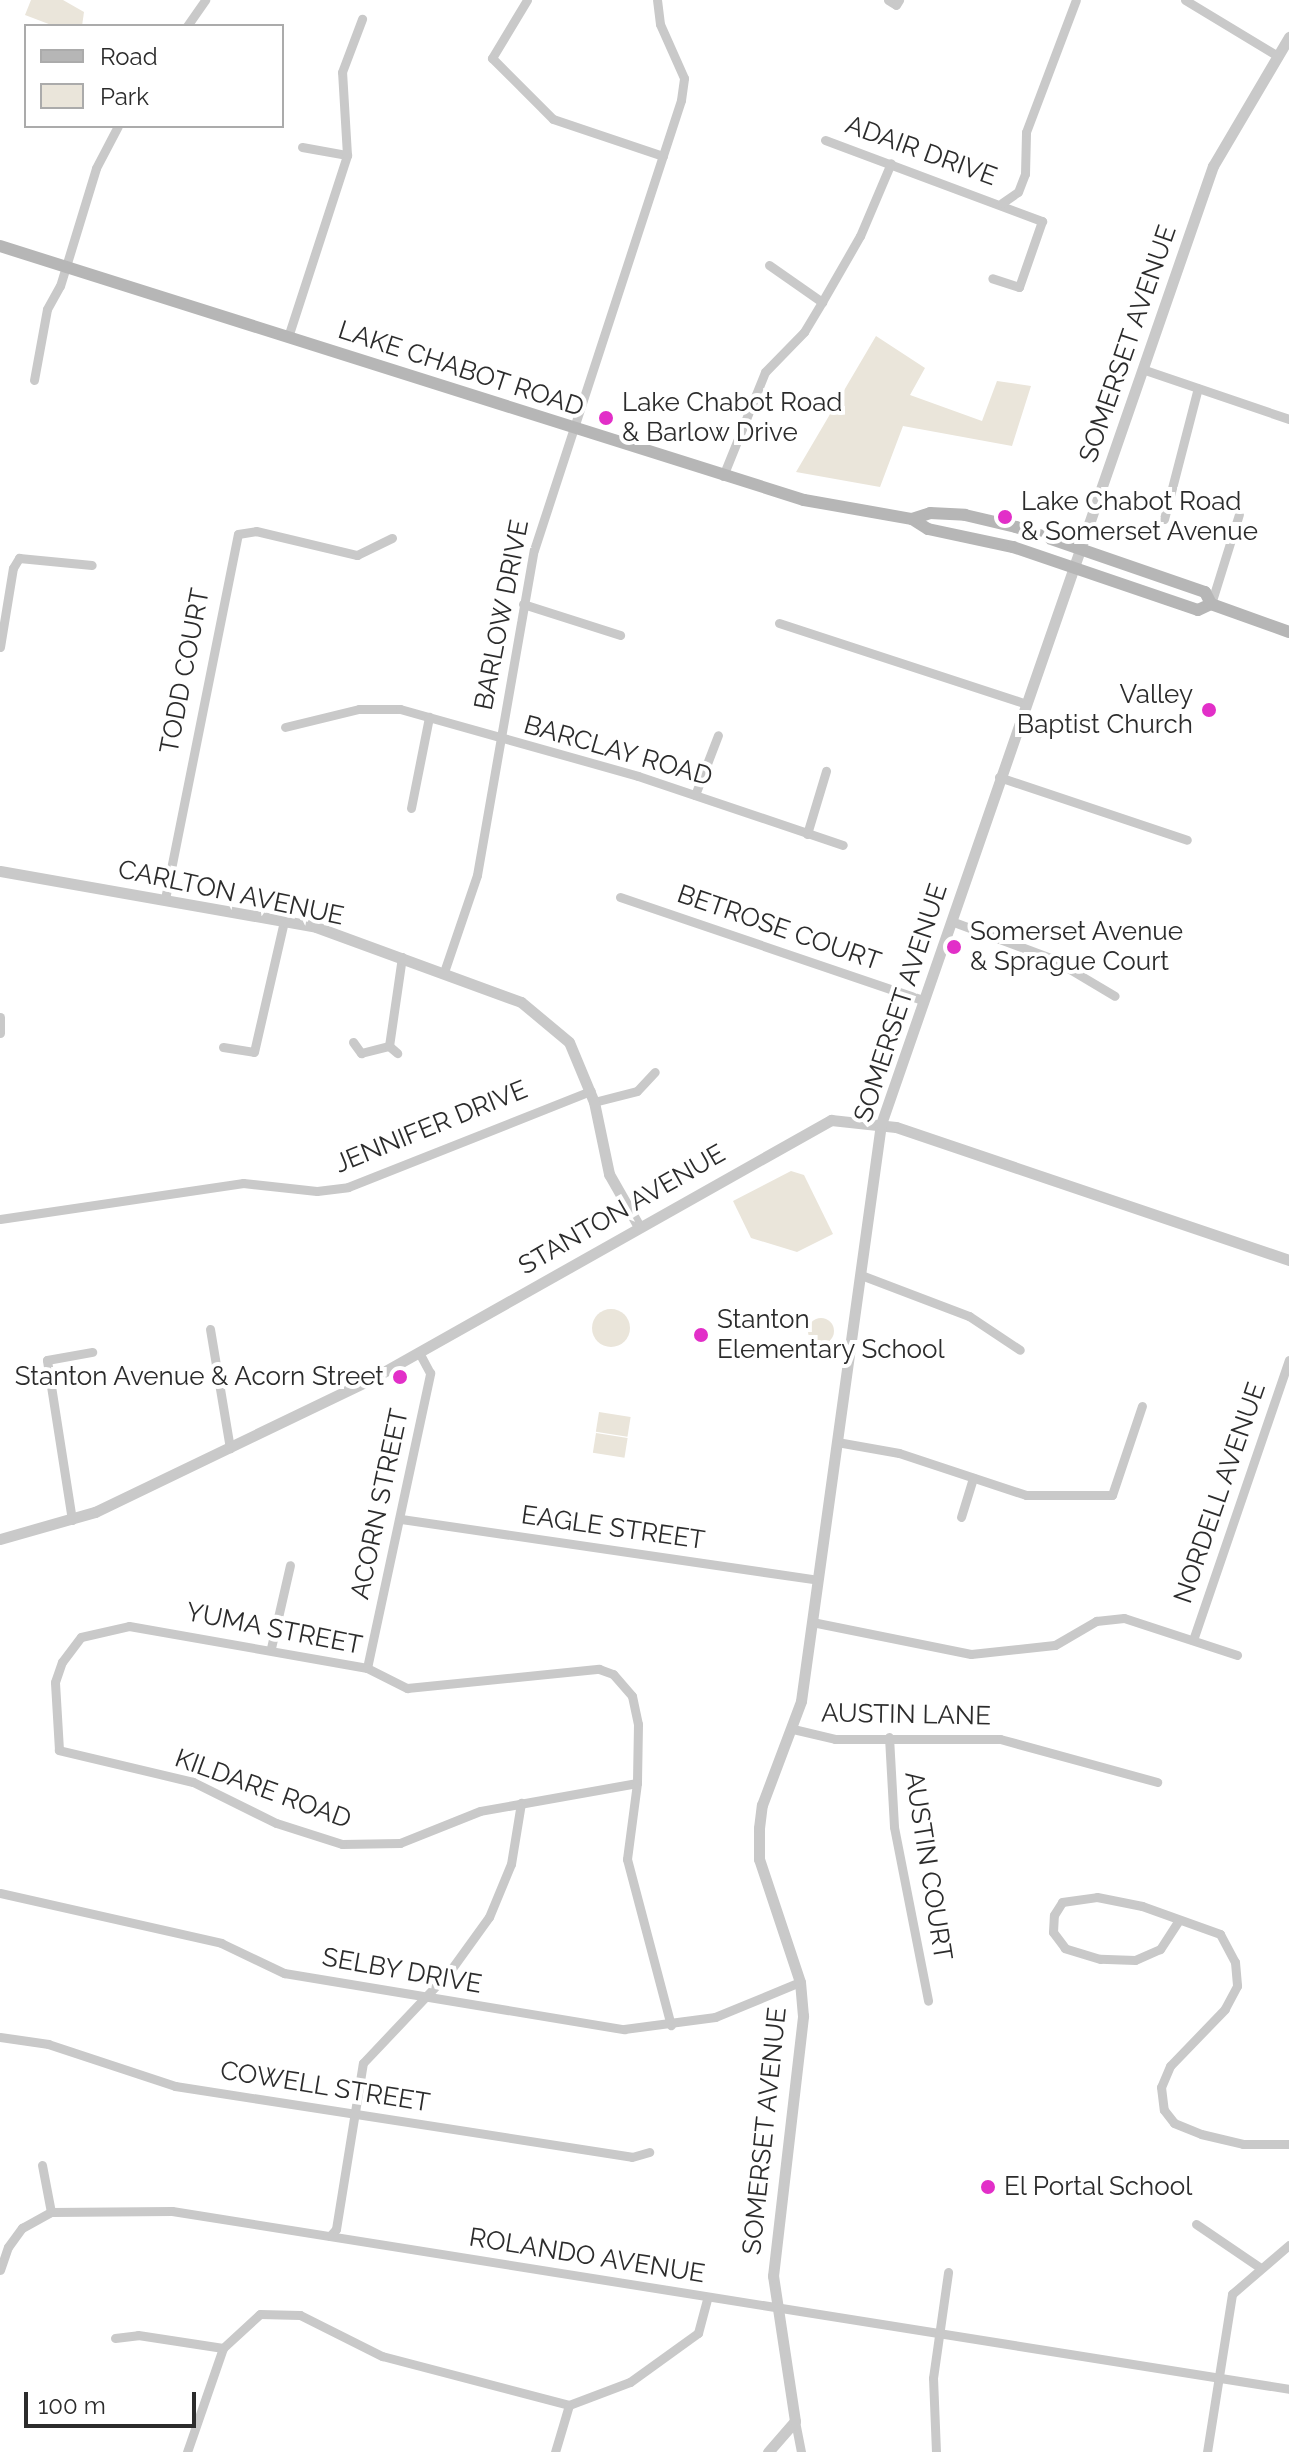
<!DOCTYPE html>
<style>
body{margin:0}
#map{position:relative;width:1289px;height:2452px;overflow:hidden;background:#fff;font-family:Raleway,sans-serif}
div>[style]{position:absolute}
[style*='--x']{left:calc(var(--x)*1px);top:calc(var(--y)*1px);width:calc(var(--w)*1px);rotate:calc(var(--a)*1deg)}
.green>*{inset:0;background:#eae5da;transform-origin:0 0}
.round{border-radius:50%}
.minor>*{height:9px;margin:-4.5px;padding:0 4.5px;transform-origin:4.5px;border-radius:4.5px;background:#c9c9c9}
.tertiary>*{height:11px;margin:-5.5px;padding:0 5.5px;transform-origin:5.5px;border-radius:5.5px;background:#c9c9c9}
.secondary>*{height:12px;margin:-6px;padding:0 6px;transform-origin:6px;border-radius:6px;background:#b6b6b6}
.dots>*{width:22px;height:22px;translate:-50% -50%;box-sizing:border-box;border:4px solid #fff;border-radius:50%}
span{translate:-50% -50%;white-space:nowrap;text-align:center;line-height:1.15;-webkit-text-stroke:8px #fff;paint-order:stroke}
.street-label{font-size:26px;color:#2c2c2c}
.poi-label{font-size:26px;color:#2c2c2c}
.left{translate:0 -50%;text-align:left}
.right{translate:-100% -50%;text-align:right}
.legend{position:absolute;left:24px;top:24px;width:260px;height:104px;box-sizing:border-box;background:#fff;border:2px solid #ababab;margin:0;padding:10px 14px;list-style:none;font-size:24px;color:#2c2c2c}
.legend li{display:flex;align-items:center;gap:16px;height:40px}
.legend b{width:40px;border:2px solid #ababab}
.scale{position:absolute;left:24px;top:2392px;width:172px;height:36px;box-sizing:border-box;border:4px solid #2c2c2c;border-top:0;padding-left:10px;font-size:24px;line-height:28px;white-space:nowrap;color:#2c2c2c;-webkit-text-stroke:6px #fff;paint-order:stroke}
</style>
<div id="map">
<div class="green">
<div style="clip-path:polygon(31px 0,63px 0,84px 12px,82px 26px,54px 26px,25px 15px)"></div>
<div style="clip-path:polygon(876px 336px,925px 368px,910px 395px,982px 421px,997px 381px,1031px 386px,1012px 446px,903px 426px,880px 487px,796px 472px)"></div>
<div style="clip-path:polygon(791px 1171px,804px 1175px,833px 1234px,797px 1252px,751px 1238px,733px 1201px)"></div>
<div class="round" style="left:592px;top:1309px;width:38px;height:38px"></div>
<div class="round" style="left:808px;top:1318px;width:26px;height:26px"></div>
<div style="left:599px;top:1412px;width:32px;height:20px;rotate:9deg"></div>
<div style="left:596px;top:1433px;width:32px;height:20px;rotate:9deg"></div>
</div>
<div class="minor">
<div style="--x:527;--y:0;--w:68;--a:121.1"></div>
<div style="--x:492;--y:58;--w:86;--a:45"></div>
<div style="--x:553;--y:119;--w:116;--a:18.6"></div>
<div style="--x:888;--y:0;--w:9;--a:32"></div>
<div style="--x:896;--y:5;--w:6;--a:-59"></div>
<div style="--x:1185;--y:0;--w:109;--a:31.1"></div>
<div style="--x:187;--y:26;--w:32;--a:-55"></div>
<div style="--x:825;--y:140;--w:232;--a:20.5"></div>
<div style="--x:1042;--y:221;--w:70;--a:109.2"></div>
<div style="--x:1019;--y:287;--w:28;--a:-162"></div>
<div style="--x:302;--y:147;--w:46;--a:10.1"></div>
<div style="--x:1002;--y:203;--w:19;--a:-35"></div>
<div style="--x:1018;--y:192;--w:19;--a:-69"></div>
<div style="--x:1025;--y:174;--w:42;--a:-88.6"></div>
<div style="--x:1026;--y:132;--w:141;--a:-69.3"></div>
<div style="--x:769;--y:265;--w:65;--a:34.9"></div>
<div style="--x:288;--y:337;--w:191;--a:-72"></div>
<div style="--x:347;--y:155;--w:83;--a:-93.4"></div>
<div style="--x:342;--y:72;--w:57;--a:-69.3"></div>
<div style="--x:1142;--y:369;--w:155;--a:18.8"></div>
<div style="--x:34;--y:380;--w:72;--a:-79.6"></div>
<div style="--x:47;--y:309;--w:26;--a:-61"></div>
<div style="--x:60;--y:286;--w:123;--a:-73"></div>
<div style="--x:96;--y:168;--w:47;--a:-62.4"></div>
<div style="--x:723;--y:476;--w:112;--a:-68"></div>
<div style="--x:765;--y:372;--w:56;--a:-45.7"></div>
<div style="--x:804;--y:332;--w:35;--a:-59"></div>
<div style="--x:822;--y:302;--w:76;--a:-60.1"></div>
<div style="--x:860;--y:236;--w:79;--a:-67"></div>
<div style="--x:1164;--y:519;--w:135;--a:-75.5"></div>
<div style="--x:523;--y:604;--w:102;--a:17.7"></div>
<div style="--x:1211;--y:604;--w:94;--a:-72.7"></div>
<div style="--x:779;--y:623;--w:258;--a:18.1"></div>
<div style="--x:0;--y:647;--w:80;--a:-80.7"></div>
<div style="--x:13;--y:568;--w:12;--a:-59"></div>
<div style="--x:19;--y:558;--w:73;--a:5.5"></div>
<div style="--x:285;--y:727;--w:76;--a:-13.7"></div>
<div style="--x:359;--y:709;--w:41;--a:0"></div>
<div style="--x:400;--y:709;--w:247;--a:15.7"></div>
<div style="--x:638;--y:776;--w:216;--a:18.6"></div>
<div style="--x:999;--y:777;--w:198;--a:18.5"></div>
<div style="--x:695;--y:795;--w:64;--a:-69"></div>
<div style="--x:411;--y:808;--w:93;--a:-78.8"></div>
<div style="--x:807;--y:834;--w:66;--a:-73.2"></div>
<div style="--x:620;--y:897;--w:320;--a:18.8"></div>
<div style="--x:165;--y:899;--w:372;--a:-78.7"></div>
<div style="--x:238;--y:534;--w:18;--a:-9"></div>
<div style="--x:256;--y:531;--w:104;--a:13.4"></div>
<div style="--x:357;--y:555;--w:39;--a:-26"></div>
<div style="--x:951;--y:921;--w:107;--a:20.3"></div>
<div style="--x:1051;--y:958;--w:74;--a:30.7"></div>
<div style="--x:444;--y:972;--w:102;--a:-71.2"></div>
<div style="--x:477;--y:875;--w:330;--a:-80.1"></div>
<div style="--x:534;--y:550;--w:473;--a:-71.9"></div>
<div style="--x:681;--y:100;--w:22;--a:-82"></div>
<div style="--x:684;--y:78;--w:59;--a:-114"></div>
<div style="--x:660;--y:24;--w:24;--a:-97"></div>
<div style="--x:0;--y:1017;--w:16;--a:90"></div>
<div style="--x:353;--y:1042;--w:14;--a:54"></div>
<div style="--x:361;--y:1053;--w:29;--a:-14"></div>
<div style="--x:389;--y:1046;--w:11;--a:41"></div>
<div style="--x:389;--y:1046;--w:90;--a:-81.7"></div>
<div style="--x:223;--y:1047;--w:31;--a:9"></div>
<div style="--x:254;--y:1052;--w:134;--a:-77.1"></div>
<div style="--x:594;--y:1102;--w:44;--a:-14.3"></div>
<div style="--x:637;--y:1091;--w:26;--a:-47"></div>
<div style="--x:0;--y:1219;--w:246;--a:-8.4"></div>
<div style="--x:243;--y:1183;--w:74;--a:6.2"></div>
<div style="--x:317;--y:1191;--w:31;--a:-7"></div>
<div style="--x:348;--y:1187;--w:261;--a:-21.6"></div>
<div style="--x:861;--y:1275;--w:116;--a:20.8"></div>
<div style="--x:969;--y:1316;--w:61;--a:33.7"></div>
<div style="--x:210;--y:1329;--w:121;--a:80.5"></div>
<div style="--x:837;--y:1442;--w:63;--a:10.1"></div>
<div style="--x:899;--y:1453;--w:134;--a:18.3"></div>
<div style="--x:1026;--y:1495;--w:86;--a:0"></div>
<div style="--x:1112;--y:1495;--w:94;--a:-71.4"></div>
<div style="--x:961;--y:1517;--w:41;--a:-72.9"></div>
<div style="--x:401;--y:1519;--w:420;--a:8.3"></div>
<div style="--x:72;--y:1520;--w:162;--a:-98.9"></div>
<div style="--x:47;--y:1360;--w:46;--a:-10.1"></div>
<div style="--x:812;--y:1622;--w:162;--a:11.4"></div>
<div style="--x:971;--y:1654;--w:84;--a:-6.1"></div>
<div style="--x:1055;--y:1645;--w:48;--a:-30.3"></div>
<div style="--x:1096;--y:1621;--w:28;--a:-6"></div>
<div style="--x:1124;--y:1618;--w:119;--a:18.1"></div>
<div style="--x:1193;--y:1640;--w:296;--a:-71.1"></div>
<div style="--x:271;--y:1648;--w:85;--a:-77.1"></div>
<div style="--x:367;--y:1668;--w:302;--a:-77.9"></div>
<div style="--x:430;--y:1373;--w:24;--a:-118"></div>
<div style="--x:793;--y:1729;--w:43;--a:13.4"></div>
<div style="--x:835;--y:1739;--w:165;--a:0"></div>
<div style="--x:1000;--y:1739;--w:163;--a:15.3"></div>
<div style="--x:889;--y:1737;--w:90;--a:86.8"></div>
<div style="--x:894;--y:1827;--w:177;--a:78.9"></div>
<div style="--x:637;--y:1783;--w:159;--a:169.9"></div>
<div style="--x:480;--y:1811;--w:86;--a:158.2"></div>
<div style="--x:400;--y:1843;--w:58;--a:179"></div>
<div style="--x:342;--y:1844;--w:69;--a:-162.3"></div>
<div style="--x:276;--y:1823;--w:93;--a:-153.7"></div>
<div style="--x:193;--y:1782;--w:138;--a:-166.6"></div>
<div style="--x:59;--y:1750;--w:68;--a:-93.4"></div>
<div style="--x:55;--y:1682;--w:21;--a:-71"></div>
<div style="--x:62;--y:1662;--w:31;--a:-53"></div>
<div style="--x:81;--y:1637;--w:49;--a:-12.9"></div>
<div style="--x:129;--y:1626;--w:242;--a:10"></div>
<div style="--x:367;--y:1668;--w:45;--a:26.6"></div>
<div style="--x:407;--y:1688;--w:193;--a:-5.7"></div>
<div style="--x:599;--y:1669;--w:15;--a:20"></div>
<div style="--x:613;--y:1674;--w:29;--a:49"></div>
<div style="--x:632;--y:1696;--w:29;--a:78"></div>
<div style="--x:638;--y:1724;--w:59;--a:91"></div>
<div style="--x:637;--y:1783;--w:77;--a:97.5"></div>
<div style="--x:627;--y:1859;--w:172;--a:75.2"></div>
<div style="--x:0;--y:1893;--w:227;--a:12.7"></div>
<div style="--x:221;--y:1943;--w:70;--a:25.5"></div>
<div style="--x:284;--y:1973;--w:345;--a:9.4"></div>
<div style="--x:624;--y:2029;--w:92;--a:-7.5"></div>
<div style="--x:715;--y:2017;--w:92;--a:-22.4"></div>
<div style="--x:1179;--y:1920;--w:35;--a:123"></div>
<div style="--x:1160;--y:1949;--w:27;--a:156"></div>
<div style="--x:1135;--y:1960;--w:35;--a:-178"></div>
<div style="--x:1100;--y:1959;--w:37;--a:-163"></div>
<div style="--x:1065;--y:1948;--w:20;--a:-127"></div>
<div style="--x:1053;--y:1932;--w:17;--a:-87"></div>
<div style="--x:1054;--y:1915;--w:15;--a:-58"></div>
<div style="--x:1062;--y:1902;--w:35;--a:-8"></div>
<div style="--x:1097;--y:1897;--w:46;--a:11.3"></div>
<div style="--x:1142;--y:1906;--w:83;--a:19.7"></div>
<div style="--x:1220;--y:1934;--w:32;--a:62"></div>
<div style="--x:1235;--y:1962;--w:24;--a:85"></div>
<div style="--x:1237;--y:1986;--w:26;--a:118"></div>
<div style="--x:1225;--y:2009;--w:79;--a:134"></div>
<div style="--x:1170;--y:2066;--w:23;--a:113"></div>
<div style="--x:1161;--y:2087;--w:23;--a:83"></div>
<div style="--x:1164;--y:2110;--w:16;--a:52"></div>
<div style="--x:1174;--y:2123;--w:29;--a:22"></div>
<div style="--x:1201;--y:2134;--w:43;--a:13.4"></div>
<div style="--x:1243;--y:2144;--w:46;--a:0"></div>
<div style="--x:0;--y:2037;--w:49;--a:8.3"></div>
<div style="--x:48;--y:2044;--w:134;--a:18.3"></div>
<div style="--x:175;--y:2086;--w:462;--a:8.8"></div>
<div style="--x:632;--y:2157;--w:18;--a:-16"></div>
<div style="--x:42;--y:2165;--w:48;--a:79.2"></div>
<div style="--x:1196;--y:2224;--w:76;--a:34.3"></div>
<div style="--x:330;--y:2236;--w:9;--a:-49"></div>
<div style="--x:336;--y:2229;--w:168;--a:-80.8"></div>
<div style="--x:363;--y:2063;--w:127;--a:-46.6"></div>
<div style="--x:450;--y:1971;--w:67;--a:-54.2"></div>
<div style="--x:489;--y:1917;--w:57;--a:-67.5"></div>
<div style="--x:511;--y:1864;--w:62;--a:-80.7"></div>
<div style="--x:0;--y:2270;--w:24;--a:-71"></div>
<div style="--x:8;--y:2247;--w:24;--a:-54"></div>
<div style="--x:22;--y:2228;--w:33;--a:-29"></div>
<div style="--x:51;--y:2212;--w:121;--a:-0.5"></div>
<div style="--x:172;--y:2211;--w:1131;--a:9.05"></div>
<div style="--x:115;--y:2338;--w:23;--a:-7"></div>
<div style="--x:138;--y:2335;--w:86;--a:8.7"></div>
<div style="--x:795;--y:2421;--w:32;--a:79"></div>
<div style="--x:187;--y:2452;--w:110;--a:-70.9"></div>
<div style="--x:223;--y:2348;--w:50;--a:-42.6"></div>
<div style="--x:260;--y:2314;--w:40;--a:1.4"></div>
<div style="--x:300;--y:2315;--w:92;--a:26.6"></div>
<div style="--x:382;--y:2356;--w:193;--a:14.7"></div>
<div style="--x:569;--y:2405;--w:65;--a:-20.7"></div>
<div style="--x:630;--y:2382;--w:84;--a:-35.8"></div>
<div style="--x:698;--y:2333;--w:35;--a:-75"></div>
<div style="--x:555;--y:2452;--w:49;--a:-73.4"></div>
<div style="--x:936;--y:2452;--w:74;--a:-92.3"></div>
<div style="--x:933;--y:2378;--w:107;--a:-81.9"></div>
<div style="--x:1207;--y:2452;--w:160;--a:-81"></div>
<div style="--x:1232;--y:2294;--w:75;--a:-40.7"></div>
</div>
<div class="tertiary">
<div style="--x:0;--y:871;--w:321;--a:10"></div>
<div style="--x:316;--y:927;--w:218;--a:20.1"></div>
<div style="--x:521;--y:1002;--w:62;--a:39.8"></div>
<div style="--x:569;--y:1042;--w:65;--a:67.4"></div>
<div style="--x:594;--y:1102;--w:74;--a:78.2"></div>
<div style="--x:609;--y:1174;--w:59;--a:60.4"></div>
<div style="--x:0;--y:1539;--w:99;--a:-15.9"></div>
<div style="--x:95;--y:1512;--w:309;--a:-25.7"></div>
<div style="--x:373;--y:1378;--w:526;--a:-29.39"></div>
<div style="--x:831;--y:1120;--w:65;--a:6.1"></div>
<div style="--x:896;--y:1127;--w:415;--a:18.7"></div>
<div style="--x:768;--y:2452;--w:41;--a:-48.9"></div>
<div style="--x:795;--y:2421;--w:147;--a:-98.6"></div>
<div style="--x:773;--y:2276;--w:262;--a:-83.4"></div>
<div style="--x:803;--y:2016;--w:34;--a:-95"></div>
<div style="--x:800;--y:1982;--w:130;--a:-108.4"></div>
<div style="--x:759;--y:1859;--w:31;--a:-90"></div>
<div style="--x:759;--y:1828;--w:23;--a:-83"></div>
<div style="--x:762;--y:1805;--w:111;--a:-69.4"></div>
<div style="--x:801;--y:1701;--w:583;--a:-82.11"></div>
<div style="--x:881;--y:1124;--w:1014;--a:-70.89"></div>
<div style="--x:1213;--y:166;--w:150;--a:-59.5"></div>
</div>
<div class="secondary">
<div style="--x:0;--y:246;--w:843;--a:17.53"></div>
<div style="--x:804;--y:500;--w:110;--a:10"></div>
<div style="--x:912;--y:519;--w:19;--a:32"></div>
<div style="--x:928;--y:529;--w:87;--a:12"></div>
<div style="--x:1013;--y:547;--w:195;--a:18.8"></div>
<div style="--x:1198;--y:610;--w:14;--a:-25"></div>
<div style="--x:912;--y:519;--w:19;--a:-18"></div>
<div style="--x:930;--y:513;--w:35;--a:3"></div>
<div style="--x:965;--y:515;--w:52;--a:13.2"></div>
<div style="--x:1016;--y:527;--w:200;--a:19"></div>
<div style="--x:1205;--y:592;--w:13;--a:63"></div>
<div style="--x:1211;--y:604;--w:83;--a:19.7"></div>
</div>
<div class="dots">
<div style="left:606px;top:418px;background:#e22fc8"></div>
<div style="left:1005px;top:517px;background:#e22fc8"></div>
<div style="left:1209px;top:710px;background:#e22fc8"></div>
<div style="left:954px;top:947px;background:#e22fc8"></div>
<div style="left:701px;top:1335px;background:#e22fc8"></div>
<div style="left:400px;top:1377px;background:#e22fc8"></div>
<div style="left:988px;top:2187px;background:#e22fc8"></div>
</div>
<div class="street-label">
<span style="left:921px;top:151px;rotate:20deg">ADAIR DRIVE</span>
<span style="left:1128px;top:344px;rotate:-71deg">SOMERSET AVENUE</span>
<span style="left:461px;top:369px;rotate:18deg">LAKE CHABOT ROAD</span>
<span style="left:502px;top:615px;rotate:-79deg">BARLOW DRIVE</span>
<span style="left:185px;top:671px;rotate:-79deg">TODD COURT</span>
<span style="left:618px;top:751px;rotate:16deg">BARCLAY ROAD</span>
<span style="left:231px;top:893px;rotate:12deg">CARLTON AVENUE</span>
<span style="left:779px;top:928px;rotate:19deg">BETROSE COURT</span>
<span style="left:901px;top:1003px;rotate:-72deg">SOMERSET AVENUE</span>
<span style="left:431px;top:1127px;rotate:-22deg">JENNIFER DRIVE</span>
<span style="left:622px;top:1210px;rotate:-30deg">STANTON AVENUE</span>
<span style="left:1220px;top:1493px;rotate:-71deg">NORDELL AVENUE</span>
<span style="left:380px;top:1504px;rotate:-78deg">ACORN STREET</span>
<span style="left:613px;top:1528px;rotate:8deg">EAGLE STREET</span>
<span style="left:274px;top:1629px;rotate:11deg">YUMA STREET</span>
<span style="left:906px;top:1715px;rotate:1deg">AUSTIN LANE</span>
<span style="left:263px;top:1789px;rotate:20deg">KILDARE ROAD</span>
<span style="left:928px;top:1866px;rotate:81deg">AUSTIN COURT</span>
<span style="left:402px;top:1971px;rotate:10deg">SELBY DRIVE</span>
<span style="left:325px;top:2087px;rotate:9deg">COWELL STREET</span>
<span style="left:765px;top:2131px;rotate:-84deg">SOMERSET AVENUE</span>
<span style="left:587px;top:2256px;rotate:9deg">ROLANDO AVENUE</span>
</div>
<div class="poi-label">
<span class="left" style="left:622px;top:418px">Lake Chabot Road<br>&amp; Barlow Drive</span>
<span class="left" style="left:1021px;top:517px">Lake Chabot Road<br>&amp; Somerset Avenue</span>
<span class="right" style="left:1193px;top:710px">Valley<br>Baptist Church</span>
<span class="left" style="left:970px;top:947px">Somerset Avenue<br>&amp; Sprague Court</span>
<span class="left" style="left:717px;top:1335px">Stanton<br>Elementary School</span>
<span class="right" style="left:384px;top:1377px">Stanton Avenue &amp; Acorn Street</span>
<span class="left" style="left:1004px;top:2187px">El Portal School</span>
</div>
<ul class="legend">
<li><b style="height:10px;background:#b6b6b6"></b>Road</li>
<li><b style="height:22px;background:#eae5da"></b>Park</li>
</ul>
<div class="scale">100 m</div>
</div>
